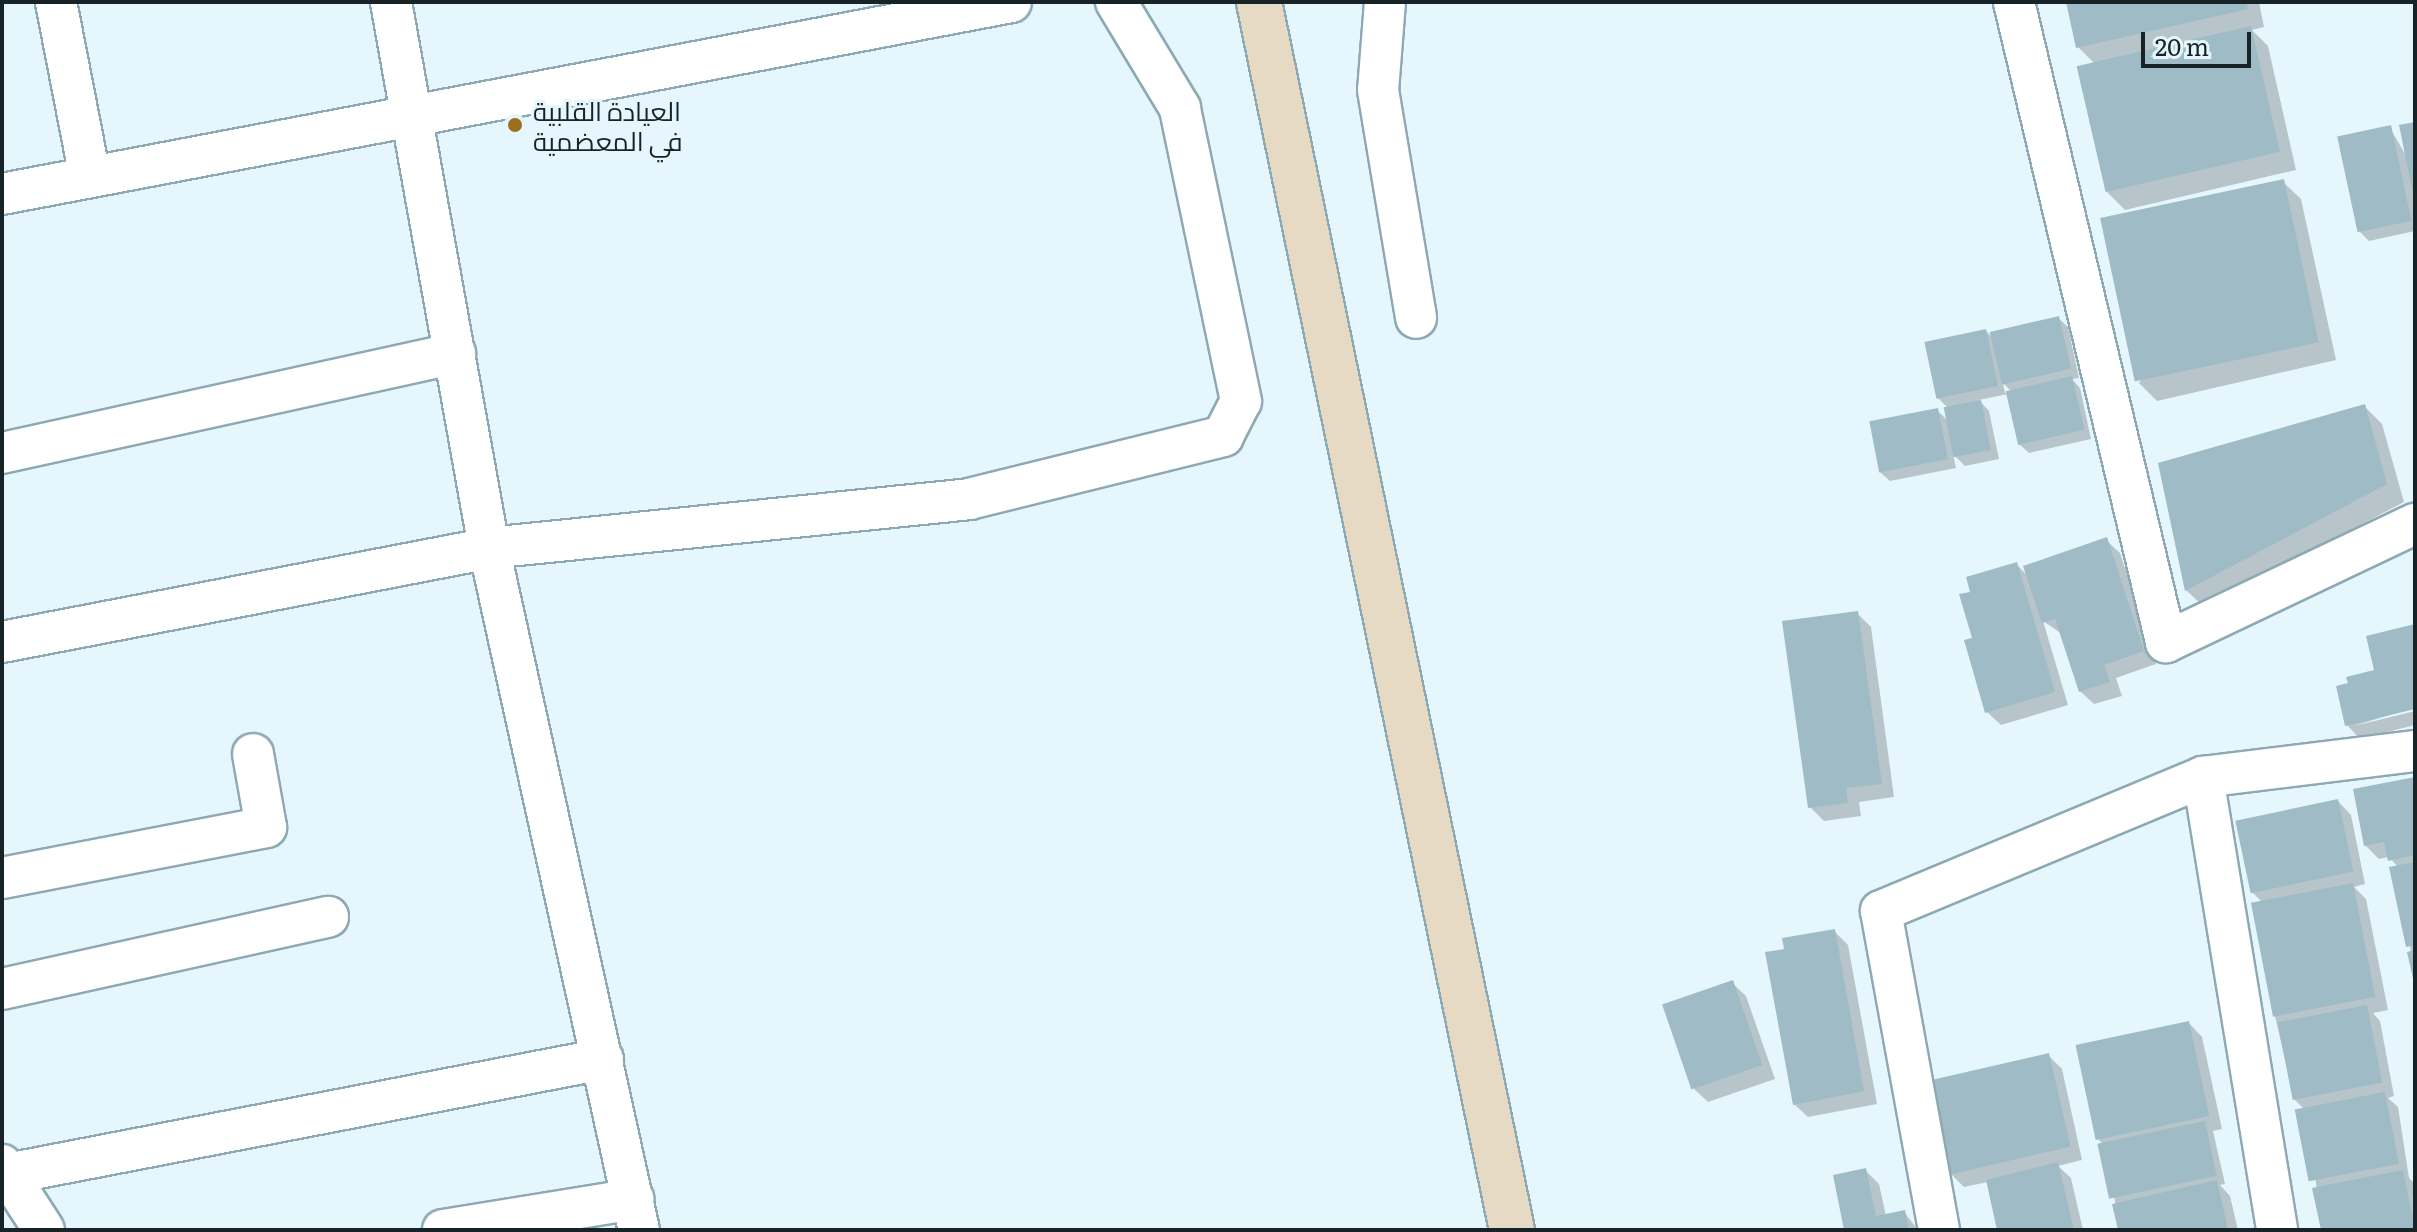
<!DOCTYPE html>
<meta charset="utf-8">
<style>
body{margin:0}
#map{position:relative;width:2417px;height:1232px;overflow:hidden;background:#e5f7fd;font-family:Literata,Cairo,serif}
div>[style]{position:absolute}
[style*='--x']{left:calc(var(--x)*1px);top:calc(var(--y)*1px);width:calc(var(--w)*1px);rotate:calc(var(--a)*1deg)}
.shadow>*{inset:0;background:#0003}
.building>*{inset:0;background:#9fbbc5;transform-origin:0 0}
.roads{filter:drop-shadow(2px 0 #8da9b3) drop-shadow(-2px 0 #8da9b3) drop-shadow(0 2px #8da9b3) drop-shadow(0 -2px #8da9b3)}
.minor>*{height:40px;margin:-20px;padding:0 20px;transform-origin:20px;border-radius:20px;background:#fff}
.secondary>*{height:44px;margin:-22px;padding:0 22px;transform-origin:22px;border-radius:22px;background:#e6dac4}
.dots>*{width:22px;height:22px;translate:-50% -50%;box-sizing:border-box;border:4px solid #e5f7fd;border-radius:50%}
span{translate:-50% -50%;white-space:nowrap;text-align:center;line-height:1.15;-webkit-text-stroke:6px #e5f7fd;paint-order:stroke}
.poi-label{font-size:26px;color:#172326}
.left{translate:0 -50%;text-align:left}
.frame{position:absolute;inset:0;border:4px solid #172326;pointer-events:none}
.scale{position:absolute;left:2141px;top:32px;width:110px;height:36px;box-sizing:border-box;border:4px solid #172326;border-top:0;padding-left:10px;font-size:24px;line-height:28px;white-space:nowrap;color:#172326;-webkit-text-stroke:6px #e5f7fd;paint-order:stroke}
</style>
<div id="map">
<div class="shadow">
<div style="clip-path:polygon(2068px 2px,2259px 2px,2264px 27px,2252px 30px,2268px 46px,2296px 170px,2125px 210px,2107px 192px,2095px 64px,2078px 47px)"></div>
<div style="clip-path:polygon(2415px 122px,2415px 231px,2369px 241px,2360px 232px,2390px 128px,2408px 159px)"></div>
<div style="clip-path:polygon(2283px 182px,2301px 199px,2336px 360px,2157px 401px,2139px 383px)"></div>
<div style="clip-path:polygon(evenodd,2058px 318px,2068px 327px,2079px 378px,2072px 379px,2080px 388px,2091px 439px,2029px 453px,2019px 444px,2008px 394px,1979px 400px,1989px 411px,1999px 459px,1965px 466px,1953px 454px,1956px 468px,1890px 481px,1880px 472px,1937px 410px,1949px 422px,1948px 408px,1938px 398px,1986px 331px,1994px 339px,2058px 318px,2003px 383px,2012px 392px,2005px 393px,2003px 383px)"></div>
<div style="clip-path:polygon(2364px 406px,2382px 424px,2404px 502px,2204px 607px,2186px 590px)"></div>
<div style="clip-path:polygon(2106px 540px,2120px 553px,2156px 664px,2116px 678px,2122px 696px,2094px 704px,2080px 691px,2062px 634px,2043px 621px,2068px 705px,2001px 725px,1987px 712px,1974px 639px,1973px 593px,2016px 564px,2029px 577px)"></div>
<div style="clip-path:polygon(1857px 613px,1871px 627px,1894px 797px,1859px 802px,1861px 816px,1824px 821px,1810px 807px)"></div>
<div style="clip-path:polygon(2415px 626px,2415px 707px,2354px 726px,2415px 711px,2415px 725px,2360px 739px,2347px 725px,2376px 671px)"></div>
<div style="clip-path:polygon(2415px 779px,2415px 980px,2398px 867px,2389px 857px,2379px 859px,2365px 845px)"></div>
<div style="clip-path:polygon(2338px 801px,2351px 815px,2365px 884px,2354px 887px,2366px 899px,2388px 1010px,2373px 1013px,2380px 1021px,2394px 1096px,2388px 1098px,2398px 1107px,2409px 1178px,2415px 1184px,2415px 1230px,2323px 1230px,2305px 1110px,2294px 1099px,2275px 1016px,2263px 903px,2251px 891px)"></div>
<div style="clip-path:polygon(1834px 931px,1848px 945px,1877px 1104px,1808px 1117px,1794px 1104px,1786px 950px)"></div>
<div style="clip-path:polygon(1732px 983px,1746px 996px,1775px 1079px,1708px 1102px,1694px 1089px)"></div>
<div style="clip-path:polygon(2189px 1023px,2202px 1037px,2222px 1129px,2213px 1131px,2225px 1184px,2220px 1185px,2230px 1196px,2238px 1230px,2120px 1230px,2105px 1146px,2098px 1139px)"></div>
<div style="clip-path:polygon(2048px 1055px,2062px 1069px,2082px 1160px,2058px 1166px,2071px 1178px,2083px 1230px,1998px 1230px,1988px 1182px,1964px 1187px,1950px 1173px)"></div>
<div style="clip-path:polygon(1865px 1170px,1879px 1184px,1886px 1216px,1904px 1212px,1918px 1230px,1846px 1230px)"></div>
</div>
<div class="building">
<div style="clip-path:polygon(2066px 2px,2246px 2px,2248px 9px,2076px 48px)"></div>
<div style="left:2251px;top:26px;width:129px;height:179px;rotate:77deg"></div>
<div style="clip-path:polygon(2415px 122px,2415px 198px,2414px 199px,2399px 125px)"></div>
<div style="left:2391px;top:125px;width:98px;height:55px;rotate:78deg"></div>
<div style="left:2284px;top:179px;width:167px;height:188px;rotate:78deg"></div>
<div style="left:2059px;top:316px;width:54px;height:71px;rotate:77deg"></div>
<div style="left:1986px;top:329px;width:58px;height:63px;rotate:78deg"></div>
<div style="left:2072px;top:376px;width:55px;height:68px;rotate:77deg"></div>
<div style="left:1981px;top:400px;width:51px;height:38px;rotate:79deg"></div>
<div style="clip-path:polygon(2365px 404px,2387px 484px,2185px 591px,2158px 463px)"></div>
<div style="left:1938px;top:408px;width:52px;height:70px;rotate:79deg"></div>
<div style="clip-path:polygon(2107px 537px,2144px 651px,2104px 665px,2110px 682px,2079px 692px,2055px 619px,2042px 623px,2023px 566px)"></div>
<div style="clip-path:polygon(2017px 562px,2055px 692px,1985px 713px,1964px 640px,1972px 638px,1959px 594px,1970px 592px,1966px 577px)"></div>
<div style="clip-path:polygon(1858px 611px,1882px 784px,1846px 788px,1848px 803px,1808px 808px,1782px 621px)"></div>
<div style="clip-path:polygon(2415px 624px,2415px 709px,2345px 726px,2336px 686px,2348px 683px,2346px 677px,2374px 670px,2366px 636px)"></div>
<div style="clip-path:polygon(2415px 777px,2415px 855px,2388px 861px,2384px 842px,2364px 846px,2353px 789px)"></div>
<div style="left:2338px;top:799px;width:74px;height:105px;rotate:78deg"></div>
<div style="clip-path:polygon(2415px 862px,2415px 945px,2406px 947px,2389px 867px)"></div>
<div style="left:2353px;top:883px;width:116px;height:104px;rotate:79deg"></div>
<div style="clip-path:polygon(1835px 929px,1864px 1091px,1793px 1105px,1765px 952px,1784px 949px,1782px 938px)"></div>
<div style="clip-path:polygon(2415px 950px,2415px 983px,2414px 983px,2407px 952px)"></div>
<div style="left:1733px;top:980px;width:90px;height:75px;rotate:71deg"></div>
<div style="left:2367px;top:1005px;width:79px;height:91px;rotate:79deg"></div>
<div style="left:2189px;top:1021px;width:97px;height:116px;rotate:78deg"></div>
<div style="left:2049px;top:1053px;width:96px;height:125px;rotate:77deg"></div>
<div style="left:2385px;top:1092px;width:73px;height:92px;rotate:79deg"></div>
<div style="left:2205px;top:1121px;width:56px;height:110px;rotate:78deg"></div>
<div style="clip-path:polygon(2058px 1162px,2074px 1230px,1997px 1230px,1986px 1180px)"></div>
<div style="clip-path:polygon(1866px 1168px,1876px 1216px,1905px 1210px,1909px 1230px,1844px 1230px,1833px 1175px)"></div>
<div style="clip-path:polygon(2403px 1170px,2415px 1230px,2321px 1230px,2312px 1188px)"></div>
<div style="clip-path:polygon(2217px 1180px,2228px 1230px,2118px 1230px,2112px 1204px)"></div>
</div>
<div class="roads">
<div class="minor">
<div style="--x:56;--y:2;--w:178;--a:79"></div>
<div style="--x:391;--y:2;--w:555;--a:79.82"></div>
<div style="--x:489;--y:548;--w:698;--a:77.6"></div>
<div style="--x:1385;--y:2;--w:88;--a:94.5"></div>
<div style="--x:1378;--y:90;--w:231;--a:80.5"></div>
<div style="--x:2014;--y:2;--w:658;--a:76.64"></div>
<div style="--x:2166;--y:642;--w:276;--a:-25.4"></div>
<div style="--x:2;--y:194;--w:1027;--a:-10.77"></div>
<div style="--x:2;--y:453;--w:464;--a:-12.4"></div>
<div style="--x:2;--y:642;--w:496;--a:-10.9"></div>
<div style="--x:489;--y:548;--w:482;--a:-5.8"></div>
<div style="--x:969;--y:499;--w:262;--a:-13.9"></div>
<div style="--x:1223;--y:436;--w:39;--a:-63"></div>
<div style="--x:1241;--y:401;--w:299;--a:-101.8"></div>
<div style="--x:1180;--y:108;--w:124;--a:-121.1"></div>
<div style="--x:2203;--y:777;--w:459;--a:80.7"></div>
<div style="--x:2;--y:878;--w:269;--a:-10.9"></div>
<div style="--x:266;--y:827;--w:74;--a:-100.1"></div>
<div style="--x:2;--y:989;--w:334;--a:-12.5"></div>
<div style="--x:2;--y:1165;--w:77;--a:57.1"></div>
<div style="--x:2;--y:1175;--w:612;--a:-10.92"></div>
<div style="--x:443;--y:1230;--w:193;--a:-9.2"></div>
<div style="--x:1939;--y:1230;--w:324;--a:-100.3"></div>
<div style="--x:1881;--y:911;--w:349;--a:-22.6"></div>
<div style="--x:2203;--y:777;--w:214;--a:-7"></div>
</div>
<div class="secondary">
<div style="--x:1259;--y:2;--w:1254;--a:78.36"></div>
</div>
</div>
<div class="dots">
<div style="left:515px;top:125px;background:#9b6f1e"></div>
</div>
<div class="poi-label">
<span class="left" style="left:533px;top:125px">العيادة القلبية<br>في المعضمية</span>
</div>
<div class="frame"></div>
<div class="scale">20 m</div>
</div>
